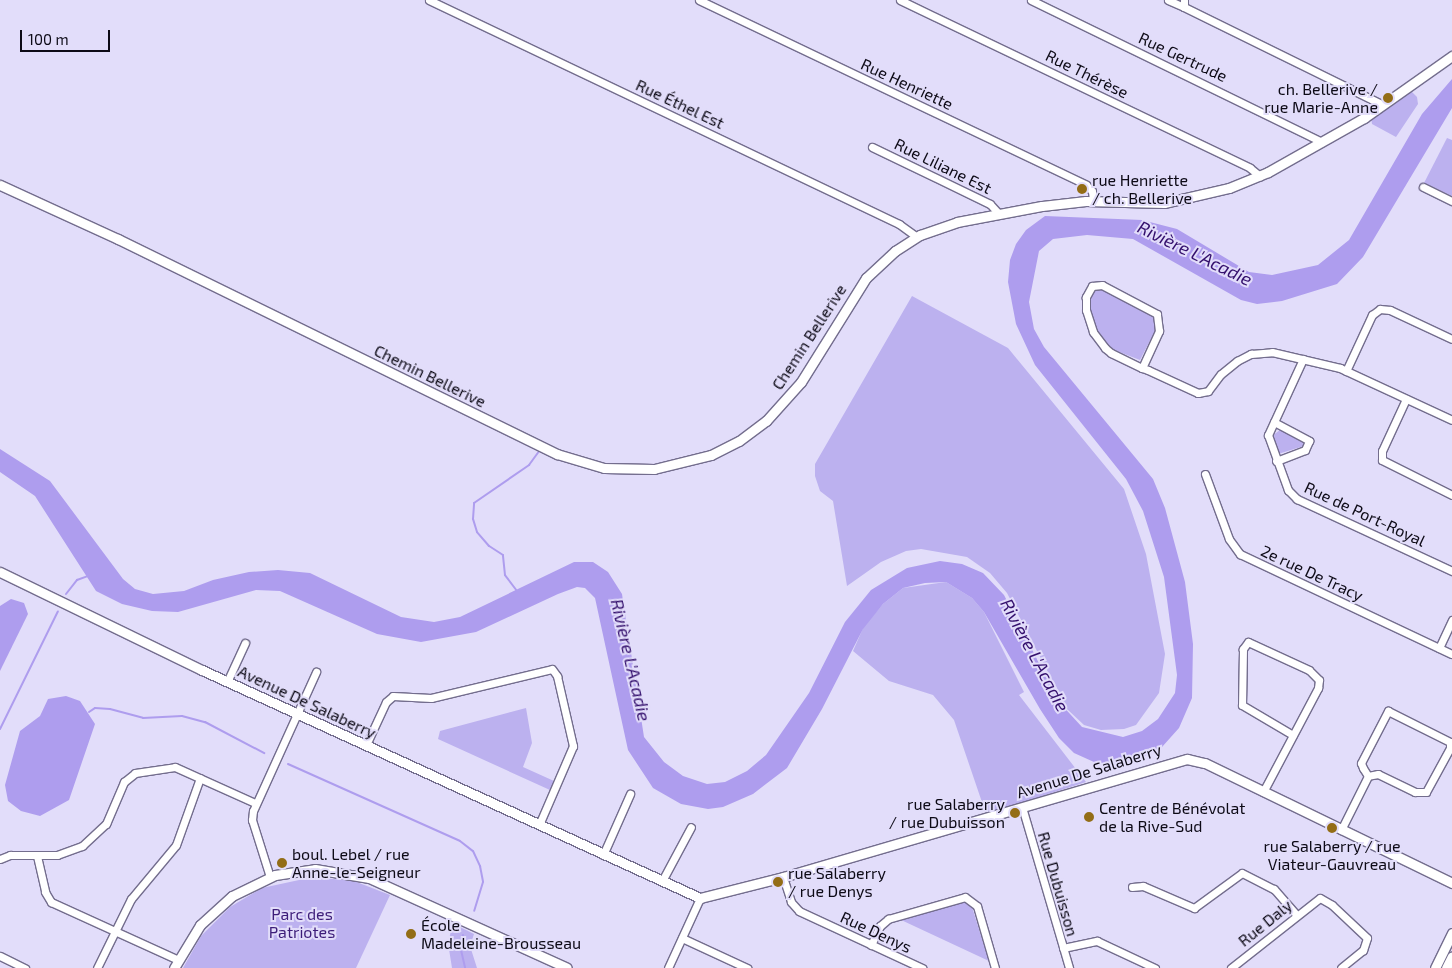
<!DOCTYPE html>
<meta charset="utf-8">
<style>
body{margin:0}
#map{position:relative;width:1452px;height:968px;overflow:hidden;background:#e2ddfa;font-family:"Exo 2",sans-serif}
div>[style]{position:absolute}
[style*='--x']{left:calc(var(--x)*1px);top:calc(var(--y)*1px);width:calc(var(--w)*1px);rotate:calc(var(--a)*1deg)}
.green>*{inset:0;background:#bcb1ef}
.water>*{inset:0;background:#ae9dee}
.stream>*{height:2px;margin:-1px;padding:0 1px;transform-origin:1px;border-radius:1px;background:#ae9dee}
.roads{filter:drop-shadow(1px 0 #736d8d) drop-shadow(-1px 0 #736d8d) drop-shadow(0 1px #736d8d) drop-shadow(0 -1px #736d8d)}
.minor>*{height:7px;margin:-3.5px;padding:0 3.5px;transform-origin:3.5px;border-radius:3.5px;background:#fff}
.tertiary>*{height:9px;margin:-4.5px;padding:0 4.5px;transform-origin:4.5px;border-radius:4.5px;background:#fff}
.dots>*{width:14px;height:14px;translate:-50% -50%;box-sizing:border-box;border:2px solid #e2ddfa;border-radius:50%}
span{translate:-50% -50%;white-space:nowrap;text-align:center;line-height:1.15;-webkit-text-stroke:4px #e2ddfa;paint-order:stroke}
.street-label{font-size:16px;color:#0d0a16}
.poi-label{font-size:16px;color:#0d0a16}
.right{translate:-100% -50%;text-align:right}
.left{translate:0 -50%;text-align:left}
.park-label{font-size:16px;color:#3d1d79}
.water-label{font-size:18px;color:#34106d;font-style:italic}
.scale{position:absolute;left:20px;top:30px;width:90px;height:22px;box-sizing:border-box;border:2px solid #0d0a16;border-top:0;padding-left:6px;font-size:15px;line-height:18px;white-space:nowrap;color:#0d0a16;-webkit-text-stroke:4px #e2ddfa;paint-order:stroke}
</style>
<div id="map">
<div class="green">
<div style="clip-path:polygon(1410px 90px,1417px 97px,1418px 104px,1396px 137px,1372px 124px,1371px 117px)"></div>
<div style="clip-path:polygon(1447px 138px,1452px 140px,1452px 196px,1424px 183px)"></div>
<div style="clip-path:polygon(1100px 288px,1144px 309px,1154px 318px,1155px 331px,1140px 360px,1114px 350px,1101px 337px,1092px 318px,1090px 302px,1093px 292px)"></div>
<div style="clip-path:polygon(912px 296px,1008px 348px,1124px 489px,1146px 554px,1165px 654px,1159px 693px,1136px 725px,1124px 729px,1101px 730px,1084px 725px,1067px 709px,1007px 593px,990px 573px,967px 557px,921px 549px,906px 551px,881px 562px,847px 586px,833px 501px,820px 491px,815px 476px,815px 464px)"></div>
<div style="clip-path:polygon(1280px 430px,1302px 441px,1304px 446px,1278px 454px,1272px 436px)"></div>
<div style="clip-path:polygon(946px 582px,972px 598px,984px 612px,1024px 692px,1019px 695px,1086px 782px,986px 814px,954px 720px,933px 695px,889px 681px,853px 651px,864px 626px,883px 604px,903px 588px)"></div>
<div style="clip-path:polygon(526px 708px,532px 743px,523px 767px,554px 781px,550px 790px,438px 739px,440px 731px)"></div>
<div style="clip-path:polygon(313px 877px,354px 881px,390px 895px,356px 968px,183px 968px,201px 936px,230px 907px,262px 888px)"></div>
<div style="clip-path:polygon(964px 901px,972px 907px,989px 961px,899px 919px)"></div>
<div style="clip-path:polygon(458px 926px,474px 934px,470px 946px,477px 968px,452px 968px,448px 943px,452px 927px)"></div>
</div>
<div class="water">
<div style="clip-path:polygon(1452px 79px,1452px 108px,1363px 257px,1337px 284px,1282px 301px,1257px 304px,1241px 300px,1133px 239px,1087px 235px,1053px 239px,1039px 251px,1029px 302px,1034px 329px,1044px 347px,1153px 479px,1165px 508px,1185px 582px,1193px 644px,1192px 698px,1179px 728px,1162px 747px,1139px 759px,1113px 765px,1094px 762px,1074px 753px,1059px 738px,1040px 709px,984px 612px,972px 598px,946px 582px,925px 583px,903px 588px,883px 604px,863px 629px,822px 709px,787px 768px,753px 794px,723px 807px,708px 809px,681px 804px,653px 788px,628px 750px,595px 598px,585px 588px,577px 587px,558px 594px,476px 632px,421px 642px,377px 634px,280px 591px,256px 590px,178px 612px,152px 611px,122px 604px,96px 591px,35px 496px,0 472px,0 449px,50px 481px,123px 579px,135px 589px,153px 594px,184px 591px,213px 580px,249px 572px,278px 570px,310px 573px,401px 617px,434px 622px,460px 617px,574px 562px,593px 562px,608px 572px,622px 594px,644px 737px,664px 762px,683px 776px,707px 784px,725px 782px,747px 771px,766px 755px,809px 693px,845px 622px,871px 590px,907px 568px,940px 561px,962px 564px,983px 573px,1004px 595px,1059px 702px,1082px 727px,1123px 737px,1142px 731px,1158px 719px,1175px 693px,1177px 675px,1164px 577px,1143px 511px,1126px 479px,1035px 365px,1016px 324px,1008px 282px,1010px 260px,1016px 244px,1026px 230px,1045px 216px,1142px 220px,1177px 229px,1249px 272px,1272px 275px,1318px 265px,1349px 240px,1422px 114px)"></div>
<div style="clip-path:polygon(11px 599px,24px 603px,28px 614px,0 671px,0 606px)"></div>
<div style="clip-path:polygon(66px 696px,80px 701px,95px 724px,69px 800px,40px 816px,21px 811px,8px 801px,5px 785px,20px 731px,40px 716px,48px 699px)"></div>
</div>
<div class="stream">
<div style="--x:517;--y:591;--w:20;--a:-127"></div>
<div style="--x:505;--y:575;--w:20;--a:-96"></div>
<div style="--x:503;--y:555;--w:17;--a:-147"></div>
<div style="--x:489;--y:546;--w:18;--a:-131"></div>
<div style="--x:477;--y:532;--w:14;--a:-107"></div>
<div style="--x:473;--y:519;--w:16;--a:-86"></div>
<div style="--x:474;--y:503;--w:67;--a:-34.6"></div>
<div style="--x:529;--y:465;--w:17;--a:-54"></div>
<div style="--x:66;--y:594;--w:18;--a:-52"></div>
<div style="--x:77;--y:580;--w:12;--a:-20"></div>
<div style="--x:89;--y:712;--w:7;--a:-34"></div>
<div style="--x:95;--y:708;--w:15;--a:4"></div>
<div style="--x:110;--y:709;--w:34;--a:15"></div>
<div style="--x:143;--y:718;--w:39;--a:-3"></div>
<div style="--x:182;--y:716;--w:24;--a:15"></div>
<div style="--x:205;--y:722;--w:67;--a:27.7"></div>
<div style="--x:0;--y:729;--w:131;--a:-63.8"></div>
<div style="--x:288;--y:764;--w:188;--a:24.1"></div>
<div style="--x:460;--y:841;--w:16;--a:38"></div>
<div style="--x:473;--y:851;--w:17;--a:65"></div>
<div style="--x:480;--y:866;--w:16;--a:79"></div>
<div style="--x:483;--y:882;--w:30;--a:107"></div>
<div style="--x:463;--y:935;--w:15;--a:98"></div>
<div style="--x:461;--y:950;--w:18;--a:77"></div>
</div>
<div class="roads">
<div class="minor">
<div style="--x:429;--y:0;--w:521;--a:25.48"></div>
<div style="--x:899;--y:224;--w:22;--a:36"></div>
<div style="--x:699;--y:0;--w:429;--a:25.5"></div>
<div style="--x:1086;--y:185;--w:8;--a:45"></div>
<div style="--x:1092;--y:191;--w:10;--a:84"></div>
<div style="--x:900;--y:0;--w:388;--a:25.6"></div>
<div style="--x:1250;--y:168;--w:13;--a:39"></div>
<div style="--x:1031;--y:0;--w:324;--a:26"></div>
<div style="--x:1168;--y:0;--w:17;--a:24"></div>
<div style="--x:1184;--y:7;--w:7;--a:-90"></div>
<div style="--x:1184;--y:7;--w:222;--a:26.2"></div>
<div style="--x:872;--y:147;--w:131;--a:25.8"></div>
<div style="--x:990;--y:204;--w:12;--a:48"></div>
<div style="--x:1423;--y:187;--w:32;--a:26"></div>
<div style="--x:1303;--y:359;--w:84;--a:114.7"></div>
<div style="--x:1268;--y:435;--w:59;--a:70"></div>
<div style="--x:1288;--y:490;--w:13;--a:45"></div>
<div style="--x:1297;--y:499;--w:171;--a:24.9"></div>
<div style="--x:1142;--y:368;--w:41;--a:-65.3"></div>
<div style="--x:1159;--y:331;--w:17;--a:-97"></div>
<div style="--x:1157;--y:314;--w:62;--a:-152.2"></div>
<div style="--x:1102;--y:285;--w:10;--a:174"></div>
<div style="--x:1092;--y:286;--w:13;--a:119"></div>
<div style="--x:1086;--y:297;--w:13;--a:90"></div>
<div style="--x:1086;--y:310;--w:23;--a:72"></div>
<div style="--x:1093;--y:332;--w:20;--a:53"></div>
<div style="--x:1105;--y:348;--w:8;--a:40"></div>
<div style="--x:1111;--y:353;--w:34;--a:26"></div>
<div style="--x:1142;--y:368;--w:6;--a:18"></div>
<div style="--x:1148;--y:370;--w:55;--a:24.7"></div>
<div style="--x:1198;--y:393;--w:10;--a:-11"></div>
<div style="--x:1208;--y:391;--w:21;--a:-53"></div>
<div style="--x:1221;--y:374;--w:21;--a:-39"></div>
<div style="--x:1237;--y:361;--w:16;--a:-27"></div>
<div style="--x:1251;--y:354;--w:21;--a:-5"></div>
<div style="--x:1272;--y:352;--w:70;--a:13.2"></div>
<div style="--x:1340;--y:368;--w:123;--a:24.9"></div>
<div style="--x:1346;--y:371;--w:62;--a:-65.1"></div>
<div style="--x:1372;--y:315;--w:10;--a:-37"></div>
<div style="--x:1380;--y:309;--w:10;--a:6"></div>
<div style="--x:1390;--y:310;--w:68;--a:25.1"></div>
<div style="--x:1406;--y:399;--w:57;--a:114.8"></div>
<div style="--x:1382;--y:451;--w:9;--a:90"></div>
<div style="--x:1382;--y:460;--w:78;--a:26.6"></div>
<div style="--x:1274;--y:422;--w:40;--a:28"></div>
<div style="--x:1309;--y:441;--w:10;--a:114"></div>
<div style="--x:1305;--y:450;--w:31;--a:159"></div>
<div style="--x:1205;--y:474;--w:69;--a:69.7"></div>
<div style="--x:1229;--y:539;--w:19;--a:54"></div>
<div style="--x:1240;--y:554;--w:234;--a:25.3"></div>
<div style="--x:1439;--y:648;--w:31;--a:-65"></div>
<div style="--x:227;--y:682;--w:43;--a:-65.2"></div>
<div style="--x:1388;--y:711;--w:69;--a:26.6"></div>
<div style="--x:1450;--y:742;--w:6;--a:90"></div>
<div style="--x:1450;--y:748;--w:50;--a:118.6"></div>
<div style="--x:1426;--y:792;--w:11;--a:180"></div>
<div style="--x:1415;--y:792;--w:41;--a:-154.1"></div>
<div style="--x:1378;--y:774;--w:10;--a:169"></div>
<div style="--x:1368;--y:776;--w:9;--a:-122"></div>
<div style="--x:1363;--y:768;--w:5;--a:-112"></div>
<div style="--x:1361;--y:763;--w:59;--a:-62.6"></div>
<div style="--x:366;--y:745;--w:47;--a:-65.1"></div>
<div style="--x:386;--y:702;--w:9;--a:-41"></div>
<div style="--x:393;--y:696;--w:38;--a:3"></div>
<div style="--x:431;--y:698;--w:124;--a:-13.5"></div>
<div style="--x:552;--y:669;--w:9;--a:54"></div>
<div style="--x:557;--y:676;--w:72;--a:77.1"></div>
<div style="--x:573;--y:746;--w:86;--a:113.3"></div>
<div style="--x:1263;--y:792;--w:118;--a:-62.1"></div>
<div style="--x:1318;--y:688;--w:8;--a:-83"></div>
<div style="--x:1319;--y:680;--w:14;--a:-135"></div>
<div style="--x:1309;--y:670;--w:67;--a:-155.3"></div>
<div style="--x:1248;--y:642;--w:9;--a:126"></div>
<div style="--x:1243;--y:649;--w:56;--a:91"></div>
<div style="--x:1242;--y:705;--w:59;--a:30.5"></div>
<div style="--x:1022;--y:807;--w:168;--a:73.7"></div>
<div style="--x:1341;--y:830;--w:60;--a:-63.4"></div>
<div style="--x:603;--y:855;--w:67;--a:-66.1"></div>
<div style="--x:37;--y:856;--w:37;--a:77"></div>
<div style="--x:45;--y:892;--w:12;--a:59"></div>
<div style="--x:51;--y:902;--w:140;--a:24.5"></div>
<div style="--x:0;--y:859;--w:11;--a:-22"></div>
<div style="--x:10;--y:855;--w:47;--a:0"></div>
<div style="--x:57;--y:855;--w:27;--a:-20"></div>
<div style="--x:82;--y:846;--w:33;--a:-43"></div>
<div style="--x:106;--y:824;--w:46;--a:-66.8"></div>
<div style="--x:124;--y:782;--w:14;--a:-39"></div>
<div style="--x:135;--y:773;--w:40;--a:-8.5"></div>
<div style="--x:175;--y:767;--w:88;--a:24.2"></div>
<div style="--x:270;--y:877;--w:60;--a:-107.5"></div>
<div style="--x:252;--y:820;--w:9;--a:-84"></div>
<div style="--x:253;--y:811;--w:153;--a:-65.6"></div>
<div style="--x:783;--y:877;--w:26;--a:72"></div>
<div style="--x:791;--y:902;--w:12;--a:48"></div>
<div style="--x:799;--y:911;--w:136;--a:24.9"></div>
<div style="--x:662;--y:881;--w:61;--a:-61.8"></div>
<div style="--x:1132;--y:887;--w:11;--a:-5"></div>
<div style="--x:1143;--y:886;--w:56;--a:23.3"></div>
<div style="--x:1194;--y:908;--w:59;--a:-36.1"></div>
<div style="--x:1242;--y:873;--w:36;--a:27"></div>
<div style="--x:1274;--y:889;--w:35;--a:49"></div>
<div style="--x:682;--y:938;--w:72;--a:24.8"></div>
<div style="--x:871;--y:945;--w:21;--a:-65"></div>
<div style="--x:880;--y:926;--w:11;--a:-41"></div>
<div style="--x:888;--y:919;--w:80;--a:-15.9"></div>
<div style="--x:965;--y:897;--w:15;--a:37"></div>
<div style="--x:977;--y:906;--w:65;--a:73.8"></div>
<div style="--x:1063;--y:948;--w:35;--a:-12"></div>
<div style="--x:1097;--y:941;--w:64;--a:25"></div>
<div style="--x:0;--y:956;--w:28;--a:26"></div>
<div style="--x:97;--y:968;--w:77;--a:-63.8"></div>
<div style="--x:131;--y:899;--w:70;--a:-50.2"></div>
<div style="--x:176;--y:845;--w:71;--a:-70.3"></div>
<div style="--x:668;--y:968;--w:77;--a:-65.4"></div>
<div style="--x:1231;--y:968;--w:113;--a:-38.2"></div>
<div style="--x:1320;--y:898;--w:14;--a:30"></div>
<div style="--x:1332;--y:905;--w:48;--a:43.3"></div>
<div style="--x:1367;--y:938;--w:13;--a:108"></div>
<div style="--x:1363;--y:950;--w:28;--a:141"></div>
</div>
<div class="tertiary">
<div style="--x:0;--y:185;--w:130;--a:24.6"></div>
<div style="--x:118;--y:239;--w:489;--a:26.1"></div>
<div style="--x:557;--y:454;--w:49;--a:16.6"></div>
<div style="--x:604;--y:468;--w:50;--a:1.1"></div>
<div style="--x:654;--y:469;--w:59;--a:-13.8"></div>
<div style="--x:711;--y:455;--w:31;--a:-27"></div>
<div style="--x:739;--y:441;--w:34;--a:-37"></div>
<div style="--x:766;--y:421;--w:52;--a:-48.1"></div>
<div style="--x:801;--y:382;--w:123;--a:-58"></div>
<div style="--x:866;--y:278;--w:40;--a:-43"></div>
<div style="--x:895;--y:251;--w:30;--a:-33"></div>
<div style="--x:920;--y:235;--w:39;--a:-19"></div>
<div style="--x:957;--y:222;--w:86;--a:-10.7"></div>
<div style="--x:1042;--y:206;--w:44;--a:-6.5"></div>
<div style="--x:1086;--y:201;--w:78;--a:1.5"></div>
<div style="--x:1164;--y:203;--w:67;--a:-13"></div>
<div style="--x:1229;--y:188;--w:42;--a:-22.3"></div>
<div style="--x:1268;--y:172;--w:110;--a:-29.4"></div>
<div style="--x:1364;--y:118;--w:108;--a:-35.2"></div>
<div style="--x:0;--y:572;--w:225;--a:25.9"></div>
<div style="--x:202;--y:670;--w:548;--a:24.6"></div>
<div style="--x:700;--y:898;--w:86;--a:-14.2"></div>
<div style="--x:783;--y:877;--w:421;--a:-16.3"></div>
<div style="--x:1187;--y:759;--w:18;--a:13"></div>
<div style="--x:1205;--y:763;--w:275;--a:25.9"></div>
<div style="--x:174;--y:968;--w:50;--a:-58.8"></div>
<div style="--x:200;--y:925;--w:43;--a:-42.2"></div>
<div style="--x:232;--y:896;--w:48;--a:-26"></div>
<div style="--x:275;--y:875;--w:40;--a:-8.5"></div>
<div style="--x:315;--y:869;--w:55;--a:9.5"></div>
<div style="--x:369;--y:878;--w:217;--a:24.4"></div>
<div style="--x:1435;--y:968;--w:39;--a:-64"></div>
<div style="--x:1446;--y:968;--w:13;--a:-63"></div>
</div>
</div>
<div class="dots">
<div style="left:1388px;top:98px;background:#936d16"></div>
<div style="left:1082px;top:189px;background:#936d16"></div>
<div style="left:1015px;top:813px;background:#936d16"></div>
<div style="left:1089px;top:817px;background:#936d16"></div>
<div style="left:1332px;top:828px;background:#936d16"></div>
<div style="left:282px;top:863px;background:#936d16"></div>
<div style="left:778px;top:882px;background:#936d16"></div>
<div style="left:411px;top:934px;background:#936d16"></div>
</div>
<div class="street-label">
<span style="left:1183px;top:57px;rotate:25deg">Rue Gertrude</span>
<span style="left:1087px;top:74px;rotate:26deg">Rue Thérèse</span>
<span style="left:907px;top:84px;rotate:25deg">Rue Henriette</span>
<span style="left:680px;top:104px;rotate:25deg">Rue Éthel Est</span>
<span style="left:943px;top:166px;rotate:26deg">Rue Liliane Est</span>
<span style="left:809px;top:337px;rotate:-57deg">Chemin Bellerive</span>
<span style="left:430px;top:376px;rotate:26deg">Chemin Bellerive</span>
<span style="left:1365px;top:514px;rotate:25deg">Rue de Port-Royal</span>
<span style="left:1312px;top:573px;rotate:25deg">2e rue De Tracy</span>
<span style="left:307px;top:702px;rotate:25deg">Avenue De Salaberry</span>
<span style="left:1089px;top:771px;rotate:-17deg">Avenue De Salaberry</span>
<span style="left:1058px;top:884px;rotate:74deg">Rue Dubuisson</span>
<span style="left:1265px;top:923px;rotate:-39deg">Rue Daly</span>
<span style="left:876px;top:932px;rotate:25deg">Rue Denys</span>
</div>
<div class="poi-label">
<span class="right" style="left:1378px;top:98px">ch. Bellerive /<br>rue Marie-Anne</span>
<span class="left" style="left:1092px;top:189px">rue Henriette<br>/ ch. Bellerive</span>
<span class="right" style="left:1005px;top:813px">rue Salaberry<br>/ rue Dubuisson</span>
<span class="left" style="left:1099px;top:817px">Centre de Bénévolat<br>de la Rive-Sud</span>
<span style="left:1332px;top:855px">rue Salaberry / rue<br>Viateur-Gauvreau</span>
<span class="left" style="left:292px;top:863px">boul. Lebel / rue<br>Anne-le-Seigneur</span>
<span class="left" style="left:788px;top:882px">rue Salaberry<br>/ rue Denys</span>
<span class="left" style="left:421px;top:934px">École<br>Madeleine-Brousseau</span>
</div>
<div class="park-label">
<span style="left:302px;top:923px">Parc des<br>Patriotes</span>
</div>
<div class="water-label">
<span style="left:1195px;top:253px;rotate:26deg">Rivière L'Acadie</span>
<span style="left:1035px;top:655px;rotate:62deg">Rivière L'Acadie</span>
<span style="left:631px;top:660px;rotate:77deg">Rivière L'Acadie</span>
</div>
<div class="scale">100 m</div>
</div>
